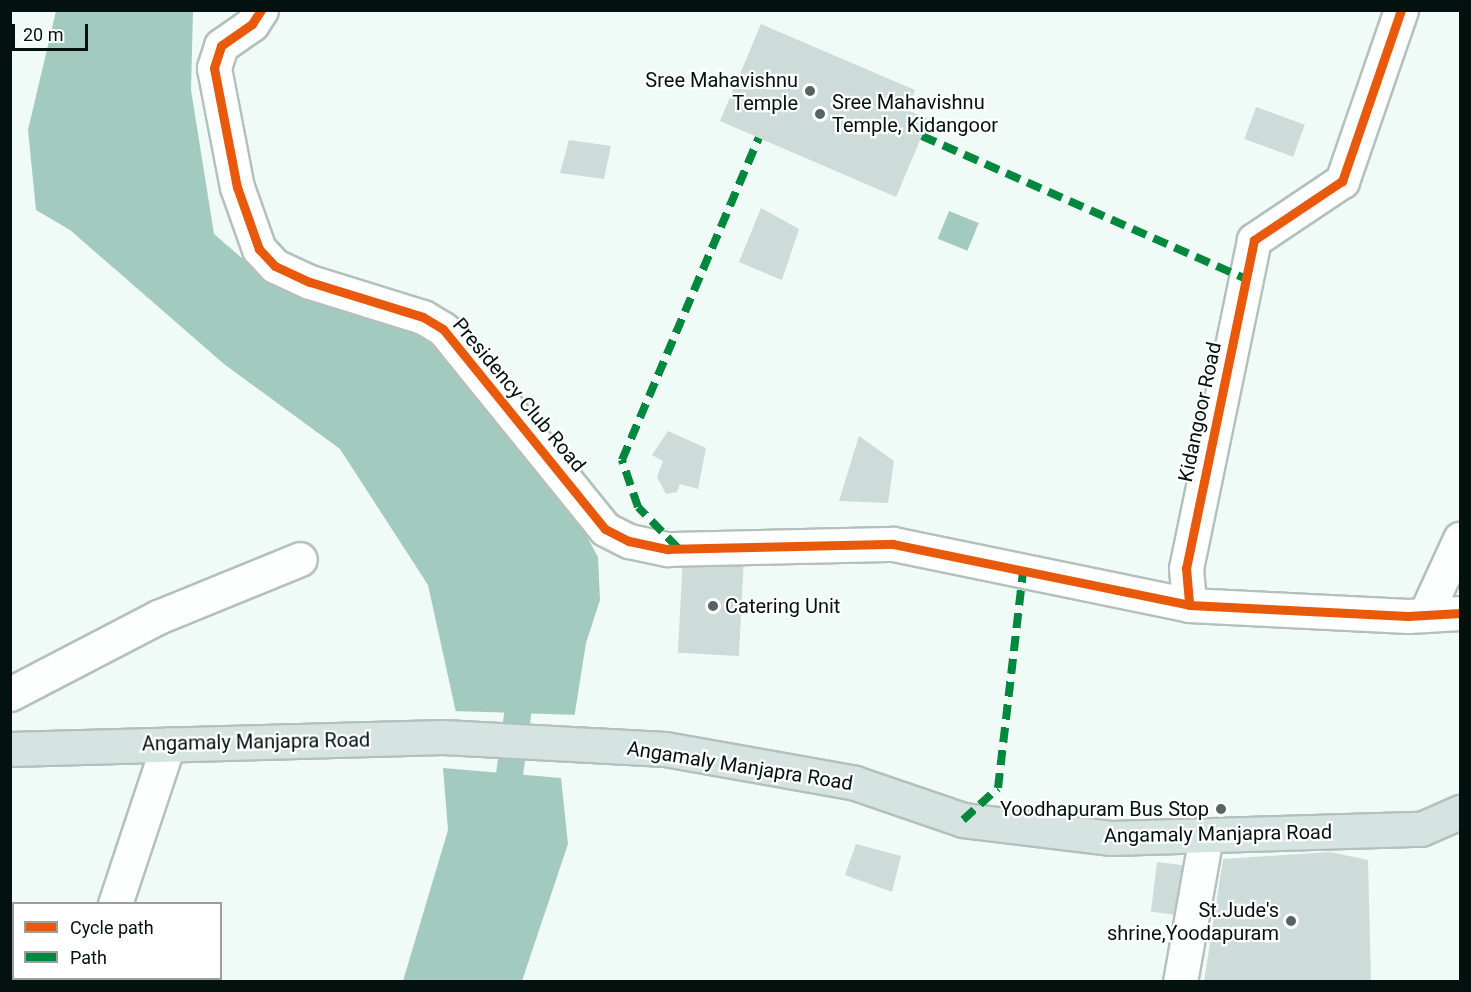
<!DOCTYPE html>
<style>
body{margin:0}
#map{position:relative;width:1471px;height:992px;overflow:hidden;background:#f0faf7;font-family:Roboto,sans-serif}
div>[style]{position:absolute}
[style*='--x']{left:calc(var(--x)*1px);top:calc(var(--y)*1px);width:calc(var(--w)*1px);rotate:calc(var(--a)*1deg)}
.water>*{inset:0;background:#a3cabf;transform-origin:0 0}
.pier>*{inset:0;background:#f0faf7}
.canal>*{height:27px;margin:-13.5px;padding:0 13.5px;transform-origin:13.5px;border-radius:13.5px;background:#a3cabf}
.building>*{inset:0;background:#cddcd8;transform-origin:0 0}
.roads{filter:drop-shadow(2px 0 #b4c0bc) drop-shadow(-2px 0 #b4c0bc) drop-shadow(0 2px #b4c0bc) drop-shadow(0 -2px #b4c0bc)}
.minor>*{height:33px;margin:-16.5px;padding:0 16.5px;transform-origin:16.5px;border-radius:16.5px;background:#fdfefe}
.major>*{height:33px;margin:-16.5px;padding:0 16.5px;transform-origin:16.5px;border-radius:16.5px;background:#d6e4e1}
.quiet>*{height:8px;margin-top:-4px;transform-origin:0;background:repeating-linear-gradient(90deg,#00873e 0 15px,transparent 0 23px)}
.cycleway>*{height:9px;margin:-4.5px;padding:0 4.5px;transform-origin:4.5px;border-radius:4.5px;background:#e8590c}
.dots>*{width:16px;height:16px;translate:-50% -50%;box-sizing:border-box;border:3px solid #fff;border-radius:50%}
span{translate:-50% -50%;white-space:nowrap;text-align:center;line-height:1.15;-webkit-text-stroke:4.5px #fff;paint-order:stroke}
.poi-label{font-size:20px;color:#04120f}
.right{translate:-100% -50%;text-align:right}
.left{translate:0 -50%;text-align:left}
.street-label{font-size:20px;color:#04120f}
.frame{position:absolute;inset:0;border:12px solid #04120f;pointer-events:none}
.legend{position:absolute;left:12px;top:902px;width:210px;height:78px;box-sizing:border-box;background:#fff;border:2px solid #9ba09f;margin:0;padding:8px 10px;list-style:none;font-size:18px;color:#04120f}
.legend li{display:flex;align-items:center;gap:12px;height:30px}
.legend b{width:30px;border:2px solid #9ba09f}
.scale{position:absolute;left:12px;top:24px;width:76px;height:27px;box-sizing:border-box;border:3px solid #04120f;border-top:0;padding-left:8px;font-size:18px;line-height:21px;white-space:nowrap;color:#04120f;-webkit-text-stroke:4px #fff;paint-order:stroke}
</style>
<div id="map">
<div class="water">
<div style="clip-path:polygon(56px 11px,193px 11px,191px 90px,214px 234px,266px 279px,345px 313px,412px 330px,436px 348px,575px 515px,598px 557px,600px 600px,586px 643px,573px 725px,457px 717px,428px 585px,340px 449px,224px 364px,70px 230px,36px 210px,28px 130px)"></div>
<div style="left:949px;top:211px;width:32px;height:30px;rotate:22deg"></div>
<div style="clip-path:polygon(443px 768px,561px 778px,568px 844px,522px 981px,403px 981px,448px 830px)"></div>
</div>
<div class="pier">
<div style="clip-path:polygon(452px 711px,579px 715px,573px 728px,456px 720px)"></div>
</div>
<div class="canal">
<div style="--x:504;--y:811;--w:127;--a:-82.3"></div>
</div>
<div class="building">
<div style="clip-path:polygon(761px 24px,915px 90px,907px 110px,929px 119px,896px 197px,720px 121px)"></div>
<div style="left:1256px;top:107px;width:52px;height:34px;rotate:20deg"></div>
<div style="clip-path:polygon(569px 140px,611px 146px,604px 179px,560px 173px)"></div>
<div style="clip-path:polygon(761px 208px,799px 229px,782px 280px,739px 262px)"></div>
<div style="clip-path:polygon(668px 431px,706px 448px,698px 489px,680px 484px,677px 492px,666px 494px,657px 477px,663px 461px,652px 455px)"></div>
<div style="clip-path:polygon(859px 436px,894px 461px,888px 503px,839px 501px)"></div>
<div style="left:683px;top:556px;width:61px;height:97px;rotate:3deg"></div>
<div style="clip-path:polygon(856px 844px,901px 856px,892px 892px,845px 875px)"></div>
<div style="clip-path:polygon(1330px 852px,1368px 860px,1371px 982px,1204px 982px,1223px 859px)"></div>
<div style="left:1157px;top:862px;width:35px;height:50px;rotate:7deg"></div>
</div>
<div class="roads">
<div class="minor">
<div style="--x:261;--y:10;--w:17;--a:123"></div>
<div style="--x:252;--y:24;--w:38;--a:145"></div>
<div style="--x:221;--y:46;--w:23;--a:108"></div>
<div style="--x:214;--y:68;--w:121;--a:79.1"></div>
<div style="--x:237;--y:187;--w:66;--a:70.5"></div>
<div style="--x:259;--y:249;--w:23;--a:47"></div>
<div style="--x:275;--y:266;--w:38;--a:25"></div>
<div style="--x:310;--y:282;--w:118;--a:17.2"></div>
<div style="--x:423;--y:317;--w:23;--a:31"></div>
<div style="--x:443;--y:329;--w:257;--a:51"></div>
<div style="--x:605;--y:529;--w:27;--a:27"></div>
<div style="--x:629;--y:541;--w:40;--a:12"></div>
<div style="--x:668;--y:549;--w:225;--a:-1.3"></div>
<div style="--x:893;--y:544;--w:302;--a:11.6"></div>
<div style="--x:1401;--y:10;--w:181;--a:109"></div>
<div style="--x:1342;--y:181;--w:106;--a:146.2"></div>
<div style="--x:1254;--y:240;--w:335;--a:101.7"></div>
<div style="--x:1186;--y:568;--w:37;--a:85"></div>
<div style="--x:1189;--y:605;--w:219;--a:2.9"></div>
<div style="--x:1408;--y:616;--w:52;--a:-3.3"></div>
<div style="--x:1425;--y:615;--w:84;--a:-65.3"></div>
<div style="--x:10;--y:694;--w:167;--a:-27.5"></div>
<div style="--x:158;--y:617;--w:153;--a:-22.2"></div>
<div style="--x:115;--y:904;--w:168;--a:-71.6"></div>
<div style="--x:89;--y:982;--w:4;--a:-76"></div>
<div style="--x:1180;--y:982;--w:148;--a:-79.9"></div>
</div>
<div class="major">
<div style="--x:10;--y:749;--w:433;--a:-1.6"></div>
<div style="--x:443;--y:737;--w:222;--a:3.1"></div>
<div style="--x:665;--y:749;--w:193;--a:10.1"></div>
<div style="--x:855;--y:783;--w:114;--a:18.9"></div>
<div style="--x:963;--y:820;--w:150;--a:6.9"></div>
<div style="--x:1112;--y:838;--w:309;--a:-1.7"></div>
<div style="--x:1421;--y:829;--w:43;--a:-23.6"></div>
</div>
</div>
<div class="quiet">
<div style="--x:922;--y:136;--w:354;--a:23.8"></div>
<div style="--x:678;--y:548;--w:57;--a:-134.3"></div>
<div style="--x:638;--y:507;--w:50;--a:-108.8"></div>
<div style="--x:622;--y:460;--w:350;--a:-67"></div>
<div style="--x:963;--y:820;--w:47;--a:-42.4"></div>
<div style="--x:998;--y:788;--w:218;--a:-83.4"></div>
</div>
<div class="cycleway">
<div style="--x:261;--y:10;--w:17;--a:123"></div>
<div style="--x:252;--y:24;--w:38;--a:145"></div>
<div style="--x:221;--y:46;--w:23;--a:108"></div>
<div style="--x:214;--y:68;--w:121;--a:79.1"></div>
<div style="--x:237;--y:187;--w:66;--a:70.5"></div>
<div style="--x:259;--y:249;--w:23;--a:47"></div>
<div style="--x:275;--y:266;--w:38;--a:25"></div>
<div style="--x:310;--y:282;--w:118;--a:17.2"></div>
<div style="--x:423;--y:317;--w:23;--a:31"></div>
<div style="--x:443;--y:329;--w:257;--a:51"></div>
<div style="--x:605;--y:529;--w:27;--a:27"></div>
<div style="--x:629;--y:541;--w:40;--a:12"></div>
<div style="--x:668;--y:549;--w:225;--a:-1.3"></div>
<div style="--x:893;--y:544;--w:302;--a:11.6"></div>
<div style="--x:1401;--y:10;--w:181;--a:109"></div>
<div style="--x:1342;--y:181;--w:106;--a:146.2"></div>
<div style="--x:1254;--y:240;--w:335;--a:101.7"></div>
<div style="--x:1186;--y:568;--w:37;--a:85"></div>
<div style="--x:1189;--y:605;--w:219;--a:2.9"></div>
<div style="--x:1408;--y:616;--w:52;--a:-3.3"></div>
</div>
<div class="dots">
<div style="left:810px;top:91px;background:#576360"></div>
<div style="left:820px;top:114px;background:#576360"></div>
<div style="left:713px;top:606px;background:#576360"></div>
<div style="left:1221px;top:809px;background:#576360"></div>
<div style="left:1291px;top:921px;background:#576360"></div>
</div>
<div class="poi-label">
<span class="right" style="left:798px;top:92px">Sree Mahavishnu<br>Temple</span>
<span class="left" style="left:832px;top:114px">Sree Mahavishnu<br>Temple, Kidangoor</span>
<span class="left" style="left:725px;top:606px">Catering Unit</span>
<span class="right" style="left:1209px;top:809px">Yoodhapuram Bus Stop</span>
<span class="right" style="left:1279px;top:922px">St.Jude's<br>shrine,Yoodapuram</span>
</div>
<div class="street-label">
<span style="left:519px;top:395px;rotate:50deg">Presidency Club Road</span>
<span style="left:1200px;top:412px;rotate:-78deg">Kidangoor Road</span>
<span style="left:256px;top:742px;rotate:-1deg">Angamaly Manjapra Road</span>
<span style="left:740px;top:766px;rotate:9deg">Angamaly Manjapra Road</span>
<span style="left:1218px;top:834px;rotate:-1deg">Angamaly Manjapra Road</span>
</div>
<div class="frame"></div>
<ul class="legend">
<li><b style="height:8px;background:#e8590c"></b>Cycle path</li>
<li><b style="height:8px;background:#00873e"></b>Path</li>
</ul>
<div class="scale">20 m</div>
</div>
